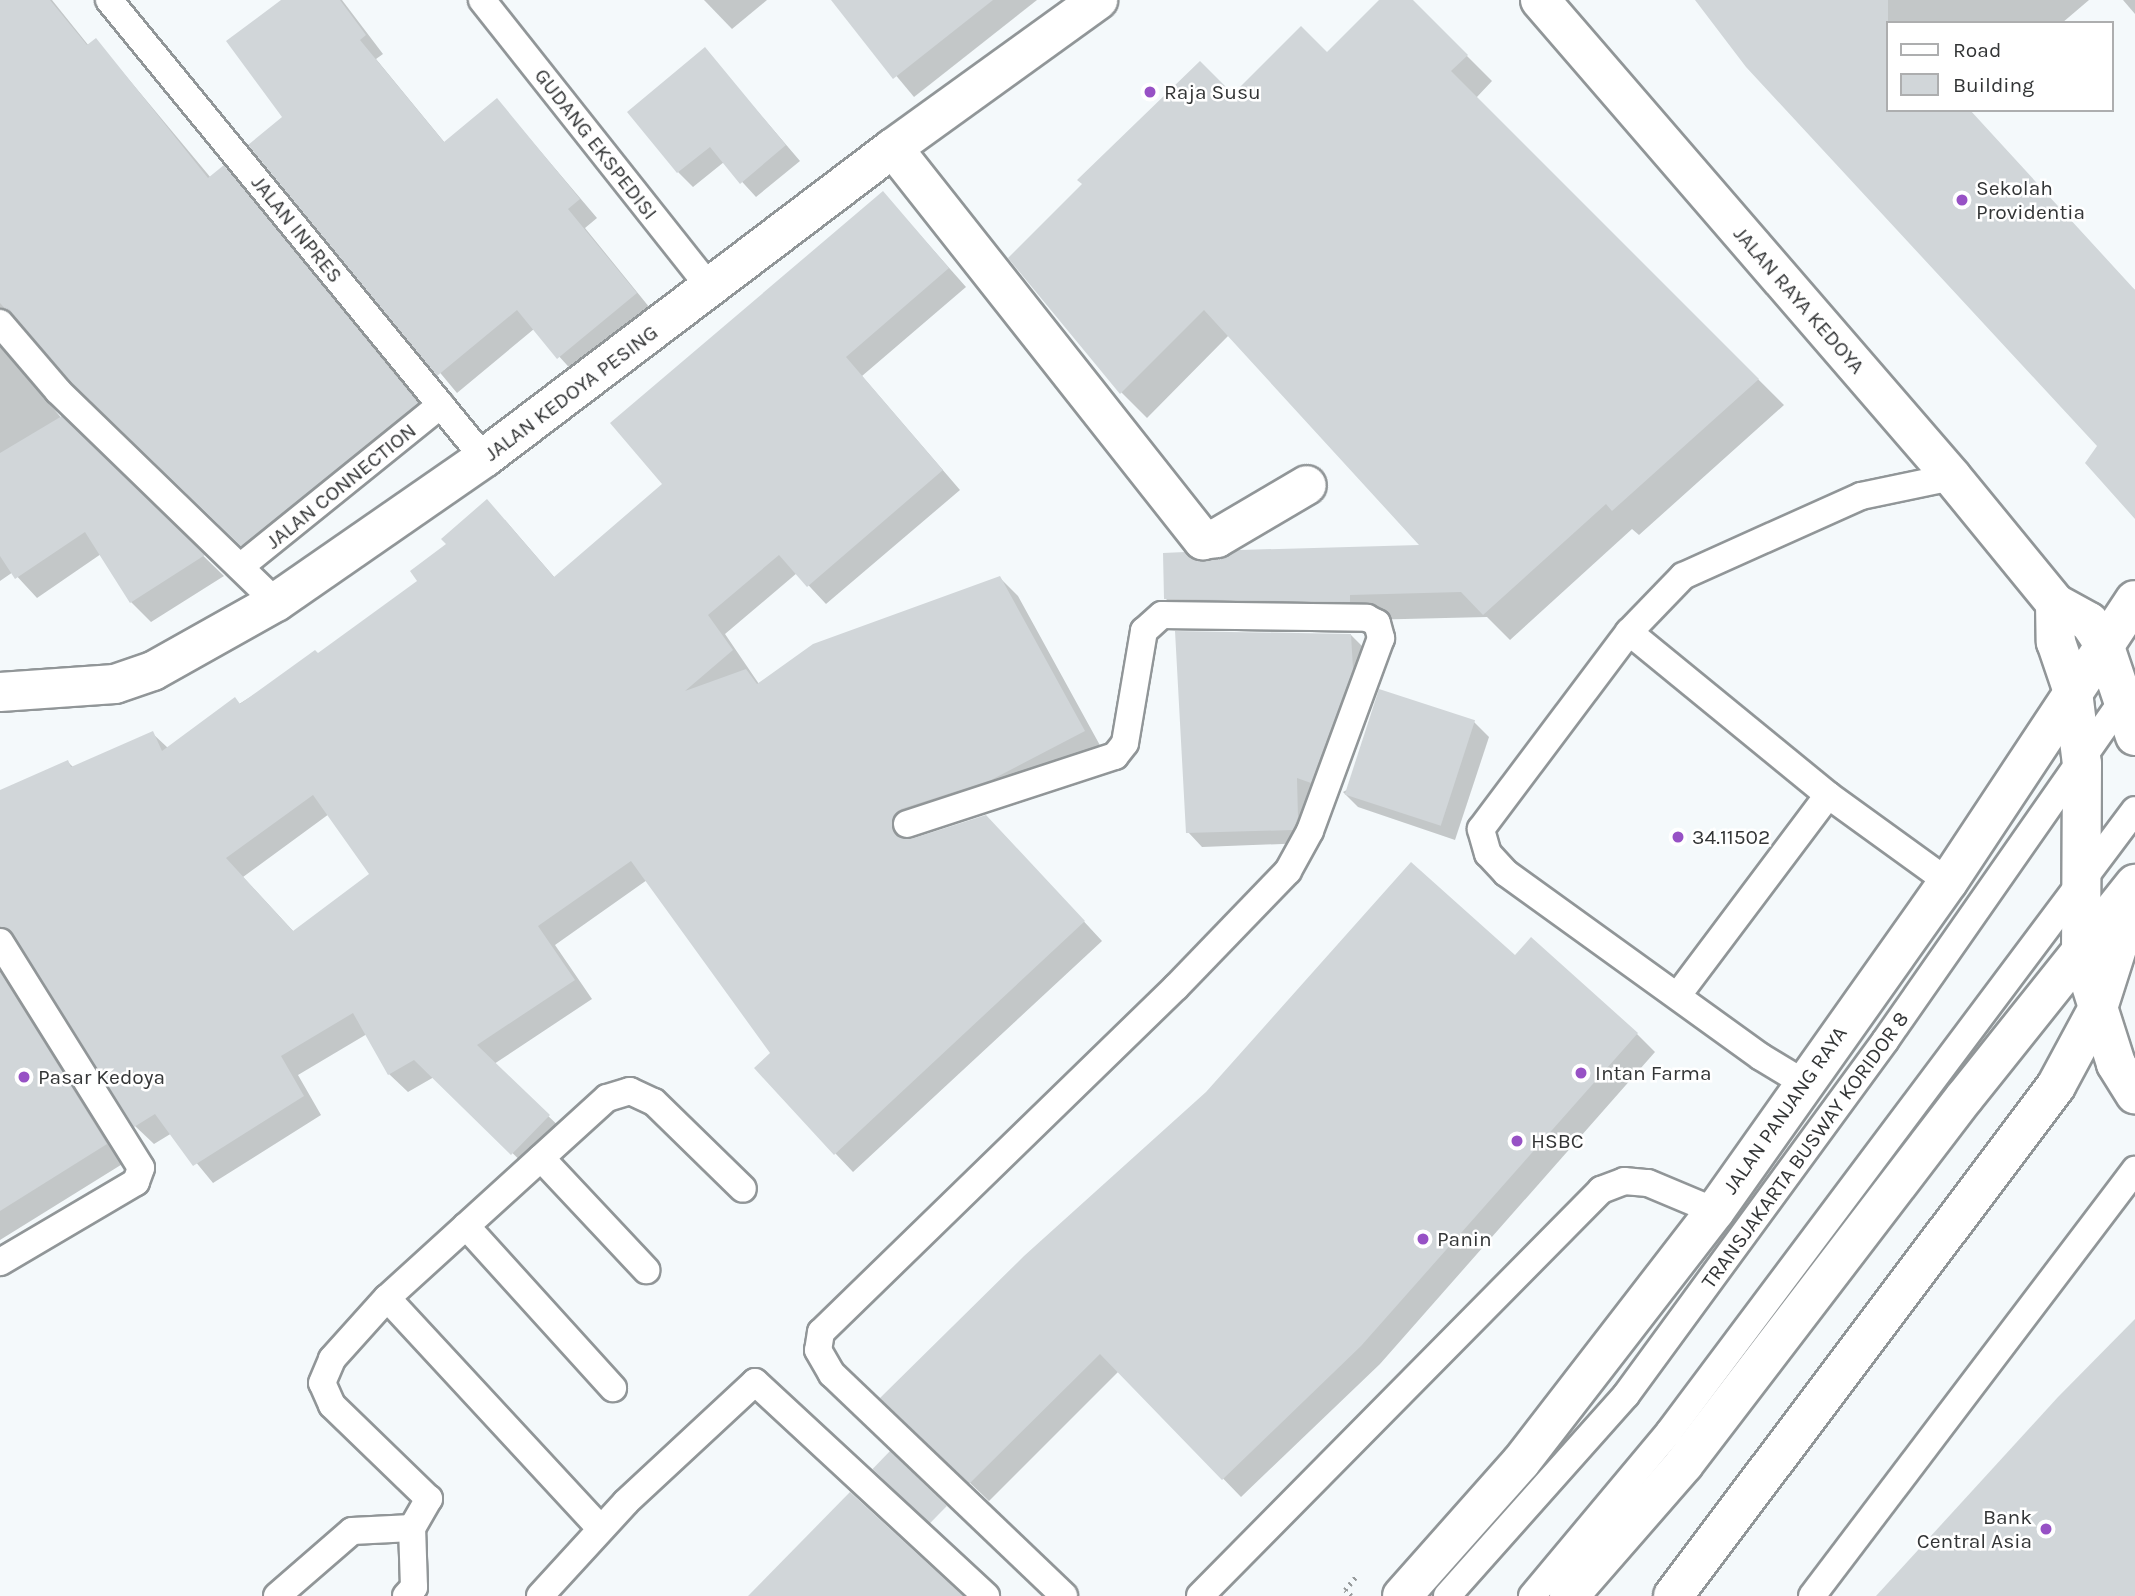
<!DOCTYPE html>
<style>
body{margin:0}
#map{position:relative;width:2135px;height:1596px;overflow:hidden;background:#f4f9fb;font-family:Karla,sans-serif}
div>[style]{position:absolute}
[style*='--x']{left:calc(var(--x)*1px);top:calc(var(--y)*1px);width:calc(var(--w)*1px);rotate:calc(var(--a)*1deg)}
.shadow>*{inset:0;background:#0003}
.building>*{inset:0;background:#d1d6d9;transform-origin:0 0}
.path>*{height:4.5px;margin-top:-2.25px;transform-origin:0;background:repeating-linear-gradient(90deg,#979b9c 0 2px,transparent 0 7px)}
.roads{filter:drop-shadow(2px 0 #919698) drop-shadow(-2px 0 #919698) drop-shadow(0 2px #919698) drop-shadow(0 -2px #919698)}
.service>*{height:26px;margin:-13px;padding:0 13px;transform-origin:13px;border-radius:13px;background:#fff}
.minor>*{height:38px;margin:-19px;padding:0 19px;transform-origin:19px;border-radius:19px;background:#fff}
.tertiary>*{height:38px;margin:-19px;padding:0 19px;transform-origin:19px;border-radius:19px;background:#fff}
.secondary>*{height:38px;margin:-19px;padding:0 19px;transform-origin:19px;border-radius:19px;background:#fff}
.primary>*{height:38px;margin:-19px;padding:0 19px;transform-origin:19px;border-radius:19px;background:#fff}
.dots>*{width:19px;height:19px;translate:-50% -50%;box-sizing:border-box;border:4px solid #fff;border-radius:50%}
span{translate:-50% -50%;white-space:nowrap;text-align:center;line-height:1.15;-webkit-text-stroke:5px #fff;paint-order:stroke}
.poi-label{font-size:21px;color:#333536}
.left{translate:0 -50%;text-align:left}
.right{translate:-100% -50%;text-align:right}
.street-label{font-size:21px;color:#333536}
.legend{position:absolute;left:1886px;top:21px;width:228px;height:91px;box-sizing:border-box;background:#fff;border:2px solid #adaeaf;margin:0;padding:9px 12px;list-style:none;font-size:21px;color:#333536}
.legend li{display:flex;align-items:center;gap:14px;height:35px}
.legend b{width:35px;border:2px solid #adaeaf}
</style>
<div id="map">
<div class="shadow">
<div style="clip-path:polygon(0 0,52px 0,89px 46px,96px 40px,211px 178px,224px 167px,244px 188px,437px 425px,262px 565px,92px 400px,30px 331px,17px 327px,4px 339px,8px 355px,64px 421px,224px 576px,151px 622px,131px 602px,101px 554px,37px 598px,13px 572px,0 581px)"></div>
<div style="clip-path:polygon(284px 0,342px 0,383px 54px,376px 59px,445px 143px,497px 100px,597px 218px,585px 228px,654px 313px,577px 376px,534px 329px,457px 393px,250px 145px,284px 117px)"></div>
<div style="clip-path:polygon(704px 0,767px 0,732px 29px)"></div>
<div style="clip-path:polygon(833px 0,1037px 0,914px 97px)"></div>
<div style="clip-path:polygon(1381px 0,1411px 0,1492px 81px,1476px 98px,1784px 405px,1639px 535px,1632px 529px,1510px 640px,1487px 617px,1192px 624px,1166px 599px,1206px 564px,1423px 546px,1229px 335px,1147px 418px,1121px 392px,1233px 96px,1327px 55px)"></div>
<div style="clip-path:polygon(1697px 0,2089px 0,2062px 23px,1888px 23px,1888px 110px,2135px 290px,2135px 516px,2099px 446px)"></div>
<div style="clip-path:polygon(2123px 0,2135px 0,2135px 14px)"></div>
<div style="clip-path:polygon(705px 50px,800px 161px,756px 197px,724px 162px,693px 187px,678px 172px)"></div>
<div style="clip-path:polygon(evenodd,883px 193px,966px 287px,862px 376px,960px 490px,826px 604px,797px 573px,725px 634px,759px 684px,1000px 578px,1018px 596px,1102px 749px,920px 827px,906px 843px,1004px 835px,1102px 941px,853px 1172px,835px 1153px,773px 1053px,647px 880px,555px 945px,592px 999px,494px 1064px,567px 1134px,531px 1171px,434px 1077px,408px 1092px,389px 1074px,367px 1034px,298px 1075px,321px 1115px,213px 1183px,172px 1133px,154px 1144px,135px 1126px,23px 946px,11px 946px,124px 1163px,0 1240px,0 793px,68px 762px,74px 768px,152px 733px,168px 748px,318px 655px,505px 520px,555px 578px,665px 484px,883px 193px,329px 814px,371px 874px,294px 932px,243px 877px,329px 814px)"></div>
<div style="clip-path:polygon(1351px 635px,1365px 649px,1325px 796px,1310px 791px,1312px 832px,1307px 843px,1202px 847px,1188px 832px)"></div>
<div style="clip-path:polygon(1474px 722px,1489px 737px,1455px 840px,1358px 807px,1343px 792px)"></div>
<div style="clip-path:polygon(1516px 958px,1637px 1034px,1655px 1052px,1380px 1364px,1241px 1497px,1119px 1371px,989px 1501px,901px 1417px)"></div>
</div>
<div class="building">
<div style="clip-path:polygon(0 0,50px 0,87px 45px,96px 38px,208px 178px,224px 165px,418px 403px,241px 546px,69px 380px,0 303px)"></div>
<div style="clip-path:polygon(281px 0,340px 0,366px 35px,360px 40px,444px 142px,497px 98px,580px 199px,568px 209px,637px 293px,557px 359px,517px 310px,437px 376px,248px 145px,282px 117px,226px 41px)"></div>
<div style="clip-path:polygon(831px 0,993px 0,893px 79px)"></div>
<div style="clip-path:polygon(1379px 0,1413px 0,1468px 55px,1451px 71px,1759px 379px,1612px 511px,1606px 504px,1483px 615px,1461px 592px,1350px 595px,1350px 602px,1164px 599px,1163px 553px,1185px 552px,1206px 562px,1239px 550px,1419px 545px,1204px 310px,1120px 394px,1008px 258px,1082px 184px,1077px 180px,1200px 61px,1233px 94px,1301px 26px,1327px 52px)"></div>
<div style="clip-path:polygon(1695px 0,1888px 0,1888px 110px,1970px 110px,2135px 290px,2135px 519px,2085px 463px,2097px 446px,1746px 67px)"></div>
<div style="clip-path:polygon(705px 47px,786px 145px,740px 184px,710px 147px,677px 173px,627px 112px)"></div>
<div style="clip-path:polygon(evenodd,883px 191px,949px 268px,846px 357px,943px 470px,807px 587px,779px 555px,708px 615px,733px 650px,685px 691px,746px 669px,757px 684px,813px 644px,1000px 576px,1085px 731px,991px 780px,901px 809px,892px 820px,892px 828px,897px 836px,911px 839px,986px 815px,1085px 921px,834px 1155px,754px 1068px,770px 1053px,631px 861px,538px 926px,575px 980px,477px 1045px,550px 1115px,511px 1155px,414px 1060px,388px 1075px,353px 1013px,281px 1056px,304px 1096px,193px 1166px,155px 1114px,134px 1127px,13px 934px,0 926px,0 790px,68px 760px,71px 767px,153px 731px,162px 751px,235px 697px,240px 704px,315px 650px,318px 653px,417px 581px,410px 571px,446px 544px,441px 539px,487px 499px,554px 577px,662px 484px,610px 423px,883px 191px,313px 795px,369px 874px,293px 931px,226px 858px,313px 795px)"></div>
<div style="clip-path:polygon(62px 416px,205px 555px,130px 603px,85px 532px,15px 579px,0 556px,0 453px)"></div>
<div style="clip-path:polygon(1175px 631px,1351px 634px,1353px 669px,1311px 783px,1297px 778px,1298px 817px,1293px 830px,1186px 833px)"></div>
<div style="left:1379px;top:689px;width:101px;height:111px;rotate:18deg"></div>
<div style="clip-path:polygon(1411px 862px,1515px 955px,1531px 937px,1638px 1033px,1361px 1346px,1222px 1480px,1100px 1354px,969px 1484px,880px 1398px,1024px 1256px,1206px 1092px)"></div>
<div style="clip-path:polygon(0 972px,107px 1144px,0 1211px)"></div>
<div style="clip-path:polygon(2135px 1319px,2135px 1596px,1876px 1596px,2058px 1397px)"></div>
<div style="left:890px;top:1451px;width:79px;height:25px;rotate:44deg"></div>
<div style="clip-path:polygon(850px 1492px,963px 1596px,748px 1596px)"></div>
</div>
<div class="path">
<div style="--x:1351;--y:1596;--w:8;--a:-135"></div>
<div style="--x:1345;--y:1590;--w:19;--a:-51"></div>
</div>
<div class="roads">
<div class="service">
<div style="--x:109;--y:0;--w:592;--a:50.69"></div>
<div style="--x:482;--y:0;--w:367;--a:51.6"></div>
<div style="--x:0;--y:323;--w:89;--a:49.5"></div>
<div style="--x:58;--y:391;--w:303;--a:44.1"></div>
<div style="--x:240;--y:567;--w:258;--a:-38.9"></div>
<div style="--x:1629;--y:632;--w:257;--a:39.3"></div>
<div style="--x:1828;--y:795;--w:148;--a:35.9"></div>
<div style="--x:907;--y:824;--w:219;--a:-18.1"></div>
<div style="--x:1115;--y:756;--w:16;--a:-52"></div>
<div style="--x:1125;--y:743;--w:114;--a:-80.4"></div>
<div style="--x:1144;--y:631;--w:24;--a:-42"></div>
<div style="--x:1162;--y:615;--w:205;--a:0.8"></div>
<div style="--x:1367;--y:618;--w:11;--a:27"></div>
<div style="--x:1377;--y:623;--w:16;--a:75"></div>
<div style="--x:1381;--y:638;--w:206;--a:110.2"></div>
<div style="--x:1310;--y:831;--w:46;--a:118.8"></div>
<div style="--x:1288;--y:871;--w:161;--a:134"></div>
<div style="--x:1176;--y:987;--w:495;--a:135.8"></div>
<div style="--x:821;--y:1332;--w:18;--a:99"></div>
<div style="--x:818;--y:1350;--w:28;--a:60"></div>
<div style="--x:832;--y:1374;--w:321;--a:43.7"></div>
<div style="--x:0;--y:942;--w:266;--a:58"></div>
<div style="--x:141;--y:1168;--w:15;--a:110"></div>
<div style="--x:136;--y:1182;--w:158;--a:149.5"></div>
<div style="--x:1678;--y:995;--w:250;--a:-53.1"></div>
<div style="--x:1804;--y:1083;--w:50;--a:-148.8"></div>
<div style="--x:1761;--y:1057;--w:314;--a:-144.2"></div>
<div style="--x:1506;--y:873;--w:26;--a:-133"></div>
<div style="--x:1488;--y:854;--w:26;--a:-106"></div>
<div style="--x:1481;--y:829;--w:246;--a:-53.1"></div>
<div style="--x:1629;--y:632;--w:78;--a:-46"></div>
<div style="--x:1683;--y:576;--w:195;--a:-24.2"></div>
<div style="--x:1861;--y:496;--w:93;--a:-11.8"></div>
<div style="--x:541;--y:1158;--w:154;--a:46.8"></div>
<div style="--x:466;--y:1226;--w:219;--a:47.8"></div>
<div style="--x:387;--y:1298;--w:313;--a:47.2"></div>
<div style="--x:277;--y:1596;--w:99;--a:-40.9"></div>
<div style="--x:352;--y:1531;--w:60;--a:-2.9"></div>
<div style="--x:406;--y:1596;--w:12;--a:-48"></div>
<div style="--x:414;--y:1587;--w:59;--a:-91.9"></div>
<div style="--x:412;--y:1528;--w:34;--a:-60"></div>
<div style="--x:429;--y:1499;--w:135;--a:-135.9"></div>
<div style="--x:332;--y:1405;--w:24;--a:-114"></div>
<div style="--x:322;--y:1383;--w:26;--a:-67"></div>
<div style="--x:332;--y:1359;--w:82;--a:-48"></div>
<div style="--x:387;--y:1298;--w:297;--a:-42.3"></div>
<div style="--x:607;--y:1098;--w:24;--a:-17"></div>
<div style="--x:630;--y:1091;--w:26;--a:25"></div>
<div style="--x:654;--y:1102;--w:124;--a:44.3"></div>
<div style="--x:540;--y:1596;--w:127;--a:-47.5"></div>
<div style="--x:626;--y:1502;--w:176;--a:-42.9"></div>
<div style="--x:755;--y:1382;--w:315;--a:42.8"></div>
<div style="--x:1200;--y:1596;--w:571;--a:-45.35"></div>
<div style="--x:1601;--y:1190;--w:25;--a:-21"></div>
<div style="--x:1624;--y:1181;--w:24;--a:5"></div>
<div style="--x:1648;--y:1183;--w:73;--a:22.7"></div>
<div style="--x:1447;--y:1596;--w:269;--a:-48.3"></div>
<div style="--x:1626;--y:1395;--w:439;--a:-53.8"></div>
<div style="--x:1885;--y:1041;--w:424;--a:-55.1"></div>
<div style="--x:1532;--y:1596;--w:214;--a:-50.1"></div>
<div style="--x:1669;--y:1432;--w:777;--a:-53.16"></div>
<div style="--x:1812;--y:1596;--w:535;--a:-52.83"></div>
</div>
<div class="minor">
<div style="--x:1540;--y:0;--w:630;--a:49.18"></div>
<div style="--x:1952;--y:477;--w:163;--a:50.7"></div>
<div style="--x:2055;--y:603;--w:39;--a:29"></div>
<div style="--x:2089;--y:622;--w:27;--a:56"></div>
<div style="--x:2104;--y:644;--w:97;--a:71.4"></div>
<div style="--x:893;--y:148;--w:500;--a:51.7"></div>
<div style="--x:1203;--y:540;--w:14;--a:-8"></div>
<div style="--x:1217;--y:538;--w:104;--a:-30.5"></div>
<div style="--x:2055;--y:603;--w:39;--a:89"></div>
<div style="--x:2056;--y:642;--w:53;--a:71.2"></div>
<div style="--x:2073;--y:692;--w:73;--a:82.9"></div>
<div style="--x:2082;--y:764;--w:190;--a:90.3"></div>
<div style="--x:2081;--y:954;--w:115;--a:72.3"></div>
<div style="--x:2116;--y:1064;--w:36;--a:58"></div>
</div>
<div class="tertiary">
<div style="--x:0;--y:692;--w:115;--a:-4"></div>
<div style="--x:115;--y:684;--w:40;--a:-18.9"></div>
<div style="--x:153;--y:671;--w:141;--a:-29.3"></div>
<div style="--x:276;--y:602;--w:253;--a:-34.7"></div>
<div style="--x:484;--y:458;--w:513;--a:-37.16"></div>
<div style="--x:893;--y:148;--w:253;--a:-35.8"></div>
</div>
<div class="secondary">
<div style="--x:1673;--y:1596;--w:638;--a:-53.09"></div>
<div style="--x:2056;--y:1086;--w:89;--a:-61.7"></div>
<div style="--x:2098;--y:1008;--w:122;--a:-72.3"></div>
</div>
<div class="primary">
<div style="--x:1402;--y:1596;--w:179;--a:-48.4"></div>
<div style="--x:1521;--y:1462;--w:317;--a:-52.3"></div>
<div style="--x:1715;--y:1211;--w:403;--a:-54.7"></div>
<div style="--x:1948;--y:882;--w:338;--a:-56.5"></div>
<div style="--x:1569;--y:1596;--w:175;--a:-48.9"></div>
<div style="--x:1684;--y:1464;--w:461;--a:-52.6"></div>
<div style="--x:1964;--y:1098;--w:274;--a:-51.4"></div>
</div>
</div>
<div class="dots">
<div style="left:1150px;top:92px;background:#9751c5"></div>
<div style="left:1962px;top:200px;background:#9751c5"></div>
<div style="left:1678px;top:837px;background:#9751c5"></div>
<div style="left:1581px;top:1073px;background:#9751c5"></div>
<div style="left:24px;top:1077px;background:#9751c5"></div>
<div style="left:1517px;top:1141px;background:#9751c5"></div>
<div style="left:1423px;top:1239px;background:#9751c5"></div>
<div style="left:2046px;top:1529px;background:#9751c5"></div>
</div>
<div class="poi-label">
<span class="left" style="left:1164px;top:92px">Raja Susu</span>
<span class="left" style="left:1976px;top:200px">Sekolah<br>Providentia</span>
<span class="left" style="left:1692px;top:837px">34.11502</span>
<span class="left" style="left:1595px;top:1073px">Intan Farma</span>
<span class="left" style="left:38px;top:1077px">Pasar Kedoya</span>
<span class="left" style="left:1531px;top:1141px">HSBC</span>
<span class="left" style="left:1437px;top:1239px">Panin</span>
<span class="right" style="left:2032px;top:1529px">Bank<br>Central Asia</span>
</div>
<div class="street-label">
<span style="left:596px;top:144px;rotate:52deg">GUDANG EKSPEDISI</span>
<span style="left:297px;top:229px;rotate:51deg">JALAN INPRES</span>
<span style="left:1799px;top:300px;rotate:49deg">JALAN RAYA KEDOYA</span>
<span style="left:571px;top:393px;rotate:-37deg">JALAN KEDOYA PESING</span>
<span style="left:341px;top:486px;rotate:-39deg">JALAN CONNECTION</span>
<span style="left:1785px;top:1110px;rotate:-55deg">JALAN PANJANG RAYA</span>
<span style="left:1805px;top:1150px;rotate:-54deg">TRANSJAKARTA BUSWAY KORIDOR 8</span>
</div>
<ul class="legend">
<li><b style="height:9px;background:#fff"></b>Road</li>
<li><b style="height:19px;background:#d1d6d9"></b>Building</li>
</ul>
</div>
